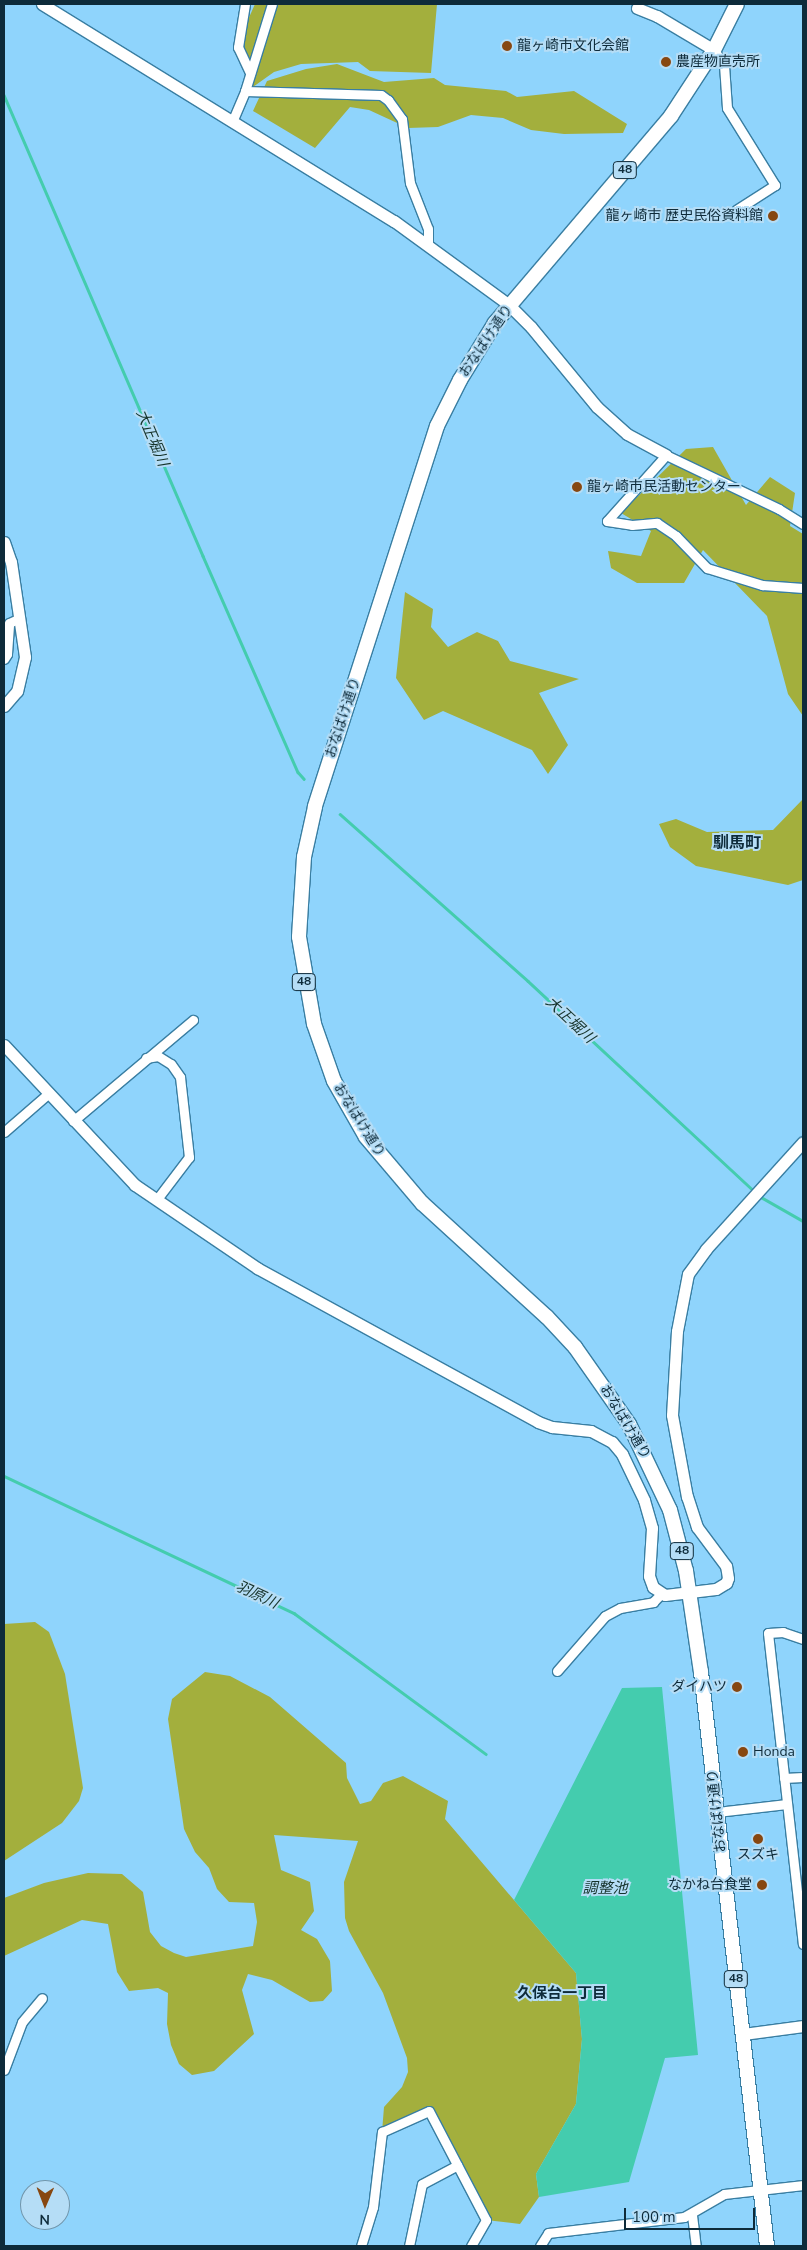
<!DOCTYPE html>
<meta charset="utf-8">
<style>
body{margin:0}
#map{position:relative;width:807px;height:2250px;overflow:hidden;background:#8fd4fc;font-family:"Nunito Sans","Noto Sans JP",sans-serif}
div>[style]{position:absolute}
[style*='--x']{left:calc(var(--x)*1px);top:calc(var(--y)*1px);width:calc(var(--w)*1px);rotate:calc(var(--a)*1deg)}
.green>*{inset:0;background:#a3af3d}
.water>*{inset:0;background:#44ccae}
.stream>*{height:2.5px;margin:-1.25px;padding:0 1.25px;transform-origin:1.25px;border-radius:1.25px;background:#44ccae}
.roads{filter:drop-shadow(1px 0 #397ea2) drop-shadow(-1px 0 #397ea2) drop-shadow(0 1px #397ea2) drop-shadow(0 -1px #397ea2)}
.minor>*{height:9px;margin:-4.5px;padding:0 4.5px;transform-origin:4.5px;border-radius:4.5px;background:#fff}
.tertiary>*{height:11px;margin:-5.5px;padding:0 5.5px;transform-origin:5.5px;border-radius:5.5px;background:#fff}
.primary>*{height:14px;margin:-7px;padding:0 7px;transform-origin:7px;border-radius:7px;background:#fff}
.dots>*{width:14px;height:14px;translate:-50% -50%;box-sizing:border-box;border:2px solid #b5ddf6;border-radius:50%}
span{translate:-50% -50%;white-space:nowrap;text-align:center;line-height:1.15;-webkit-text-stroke:4px #b5ddf6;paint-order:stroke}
.shield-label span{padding:1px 4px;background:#b5ddf6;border:1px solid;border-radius:4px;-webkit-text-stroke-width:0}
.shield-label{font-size:12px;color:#0e2b3a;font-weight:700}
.poi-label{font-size:14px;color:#0e2b3a}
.left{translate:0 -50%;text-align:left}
.right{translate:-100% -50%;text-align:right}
.street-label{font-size:14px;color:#0e2b3a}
.water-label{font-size:15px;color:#16332b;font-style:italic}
.neighbourhood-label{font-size:15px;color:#0e2b3a;font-weight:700}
.quarter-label{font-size:16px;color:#0e2b3a;font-weight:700}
.frame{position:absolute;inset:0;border:5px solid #0e2b3a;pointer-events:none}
.north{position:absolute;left:20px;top:2180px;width:50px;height:50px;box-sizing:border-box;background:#b5ddf6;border:1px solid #7296ab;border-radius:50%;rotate:181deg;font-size:14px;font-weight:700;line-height:20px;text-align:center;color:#0e2b3a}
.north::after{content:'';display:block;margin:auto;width:18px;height:22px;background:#874710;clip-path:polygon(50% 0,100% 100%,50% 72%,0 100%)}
.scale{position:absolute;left:624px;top:2208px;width:131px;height:22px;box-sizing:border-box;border:2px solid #0e2b3a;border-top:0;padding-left:6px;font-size:15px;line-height:18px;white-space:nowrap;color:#0e2b3a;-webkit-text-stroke:4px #b5ddf6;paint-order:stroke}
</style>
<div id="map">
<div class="green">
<div style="clip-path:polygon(255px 4px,437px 4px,431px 73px,370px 71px,358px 62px,301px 64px,274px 72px,253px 87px,243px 52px,247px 22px)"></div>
<div style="clip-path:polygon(337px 64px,384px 82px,434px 78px,445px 85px,506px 91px,517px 97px,574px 91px,627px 124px,623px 133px,564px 134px,531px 130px,503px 118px,471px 115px,438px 127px,408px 128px,369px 110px,350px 107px,315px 148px,253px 111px,267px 81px,306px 69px)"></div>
<div style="clip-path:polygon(713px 447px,746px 505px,770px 477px,795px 493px,790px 526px,803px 534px,803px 716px,788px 694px,767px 616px,703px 550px,684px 583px,637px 583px,611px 568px,608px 551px,641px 556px,651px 531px,621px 513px,686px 449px)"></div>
<div style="clip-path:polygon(405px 592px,433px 609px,431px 627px,448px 647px,477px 632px,498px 641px,510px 661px,579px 679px,539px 693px,568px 745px,548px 774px,532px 750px,443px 711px,424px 720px,396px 678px)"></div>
<div style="clip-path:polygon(803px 799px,803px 880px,788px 885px,696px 866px,670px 847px,659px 824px,676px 819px,707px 832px,773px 830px)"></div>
<div style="clip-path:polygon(35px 1622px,49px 1632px,65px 1674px,83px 1788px,79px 1801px,62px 1823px,4px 1861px,4px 1624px)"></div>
<div style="clip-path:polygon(205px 1672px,230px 1676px,270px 1697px,346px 1763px,347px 1778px,360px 1804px,371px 1801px,383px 1783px,403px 1776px,448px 1801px,445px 1819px,576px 1973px,582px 2039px,576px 2104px,536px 2174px,539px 2197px,520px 2224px,486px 2220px,429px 2111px,382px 2132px,384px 2107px,402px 2087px,408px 2072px,407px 2058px,383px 1993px,349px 1931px,345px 1918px,344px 1882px,358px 1841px,274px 1835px,281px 1870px,310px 1882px,314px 1911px,301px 1930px,317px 1939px,330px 1961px,332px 1991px,323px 2001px,310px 2002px,272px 1980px,248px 1974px,242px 1990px,254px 2034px,214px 2071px,192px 2075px,179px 2064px,171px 2045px,167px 2024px,168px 1993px,158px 1988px,129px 1991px,117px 1972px,108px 1924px,82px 1920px,4px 1956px,4px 1898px,44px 1883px,88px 1873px,122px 1874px,143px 1892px,150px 1932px,161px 1946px,174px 1953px,186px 1957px,253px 1946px,257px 1922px,254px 1903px,229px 1902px,217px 1889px,209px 1868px,195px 1852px,184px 1829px,168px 1719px,172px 1699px)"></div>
</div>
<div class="water">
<div style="clip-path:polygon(662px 1687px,698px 2055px,665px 2058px,629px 2182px,539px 2197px,536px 2174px,576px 2104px,582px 2039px,576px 1973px,514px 1900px,622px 1688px)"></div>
</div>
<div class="stream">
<div style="--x:4;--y:95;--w:502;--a:66.65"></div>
<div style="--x:203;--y:556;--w:236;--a:66.3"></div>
<div style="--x:298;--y:772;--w:9;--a:49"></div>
<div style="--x:340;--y:814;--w:251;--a:41.6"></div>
<div style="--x:528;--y:981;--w:307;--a:42.9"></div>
<div style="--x:759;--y:1196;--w:51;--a:29.6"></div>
<div style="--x:4;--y:1476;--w:321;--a:25.3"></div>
<div style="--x:294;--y:1613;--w:238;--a:36.3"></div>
</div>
<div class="roads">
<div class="minor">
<div style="--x:245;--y:4;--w:44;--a:99.2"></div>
<div style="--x:238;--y:47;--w:29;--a:65"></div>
<div style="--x:714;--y:50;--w:18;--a:56"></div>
<div style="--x:724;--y:65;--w:43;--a:86"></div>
<div style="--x:727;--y:108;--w:91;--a:58.1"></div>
<div style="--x:775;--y:185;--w:46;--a:147.3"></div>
<div style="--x:245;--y:91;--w:136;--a:1.7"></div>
<div style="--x:381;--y:95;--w:9;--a:36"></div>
<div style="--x:388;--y:100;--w:24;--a:54"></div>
<div style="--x:402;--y:119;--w:64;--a:82.9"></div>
<div style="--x:410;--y:183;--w:49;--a:68.6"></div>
<div style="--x:428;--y:229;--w:16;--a:90"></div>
<div style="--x:232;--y:122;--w:34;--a:-67"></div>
<div style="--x:245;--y:91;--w:91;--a:-72.8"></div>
<div style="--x:607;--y:521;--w:89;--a:-48.2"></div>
<div style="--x:666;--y:455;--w:125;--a:25.5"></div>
<div style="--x:779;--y:509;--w:28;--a:32"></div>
<div style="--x:607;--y:521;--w:25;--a:9"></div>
<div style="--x:632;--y:525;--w:25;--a:-5"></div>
<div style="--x:657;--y:523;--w:23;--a:34"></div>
<div style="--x:676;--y:536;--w:45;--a:45.9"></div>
<div style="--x:707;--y:568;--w:58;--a:17.2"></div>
<div style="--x:762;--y:585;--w:41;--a:4.2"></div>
<div style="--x:4;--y:659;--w:6;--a:-59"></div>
<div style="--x:7;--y:654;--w:31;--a:-86"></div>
<div style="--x:9;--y:623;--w:12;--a:-24"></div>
<div style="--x:146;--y:1058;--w:12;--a:-9"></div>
<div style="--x:158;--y:1056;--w:15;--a:32"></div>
<div style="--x:171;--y:1064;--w:16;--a:55"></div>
<div style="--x:180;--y:1077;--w:81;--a:83.6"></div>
<div style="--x:189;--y:1157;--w:53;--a:127.3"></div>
<div style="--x:73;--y:1121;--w:157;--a:-40.1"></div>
<div style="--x:4;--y:1132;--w:60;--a:-40.9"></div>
<div style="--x:803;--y:1639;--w:21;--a:-161"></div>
<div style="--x:783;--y:1632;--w:15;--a:176"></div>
<div style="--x:768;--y:1633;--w:313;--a:83.6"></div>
<div style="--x:557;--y:1671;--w:73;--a:-48.9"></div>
<div style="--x:605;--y:1616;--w:17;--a:-28"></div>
<div style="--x:620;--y:1608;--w:34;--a:-10"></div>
<div style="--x:653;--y:1602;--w:13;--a:-45"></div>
<div style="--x:784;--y:1778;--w:19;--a:-3"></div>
<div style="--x:717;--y:1812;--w:70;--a:-6.5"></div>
<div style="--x:4;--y:2070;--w:51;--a:-69.4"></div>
<div style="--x:22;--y:2022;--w:31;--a:-50"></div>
<div style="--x:692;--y:2215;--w:31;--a:83"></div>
<div style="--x:361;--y:2246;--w:41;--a:-72.9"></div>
<div style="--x:373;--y:2207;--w:76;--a:-83.2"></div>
<div style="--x:382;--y:2132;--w:51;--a:-24.1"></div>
<div style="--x:429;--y:2111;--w:123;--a:62.4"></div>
<div style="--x:486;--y:2220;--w:30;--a:120"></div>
<div style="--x:409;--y:2246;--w:63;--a:-78.2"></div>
<div style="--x:422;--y:2184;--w:40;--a:-28"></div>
<div style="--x:540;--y:2246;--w:15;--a:-58"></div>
<div style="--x:548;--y:2233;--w:137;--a:-6.7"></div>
<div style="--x:684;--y:2217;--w:46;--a:-29.9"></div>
<div style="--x:724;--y:2194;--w:80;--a:-6.5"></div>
</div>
<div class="tertiary">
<div style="--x:42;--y:4;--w:414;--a:31.7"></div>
<div style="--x:394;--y:221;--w:142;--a:36.1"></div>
<div style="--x:509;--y:305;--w:31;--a:45"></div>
<div style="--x:531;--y:327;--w:104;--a:50.5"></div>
<div style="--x:597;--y:407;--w:40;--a:42"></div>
<div style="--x:627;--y:434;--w:44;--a:28.3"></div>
<div style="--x:637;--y:8;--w:22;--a:22"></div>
<div style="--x:657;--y:16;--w:66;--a:30.8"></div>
<div style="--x:4;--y:542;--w:21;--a:71"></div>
<div style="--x:11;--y:562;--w:96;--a:81.6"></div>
<div style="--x:25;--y:657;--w:35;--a:103"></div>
<div style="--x:17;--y:691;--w:20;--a:131"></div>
<div style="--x:4;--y:1045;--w:192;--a:46.9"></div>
<div style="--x:135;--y:1185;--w:148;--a:34.2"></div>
<div style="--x:257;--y:1268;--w:320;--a:28.7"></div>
<div style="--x:538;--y:1422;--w:15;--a:20"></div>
<div style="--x:552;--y:1427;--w:39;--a:6"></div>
<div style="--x:591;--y:1431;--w:24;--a:28"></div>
<div style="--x:612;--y:1442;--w:16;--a:50"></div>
<div style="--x:622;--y:1454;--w:51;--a:64.4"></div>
<div style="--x:644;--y:1500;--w:29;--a:74"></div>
<div style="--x:652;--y:1528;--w:48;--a:93.6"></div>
<div style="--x:649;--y:1576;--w:12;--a:70"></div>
<div style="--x:653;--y:1587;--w:14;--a:34"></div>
<div style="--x:665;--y:1595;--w:51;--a:-6.7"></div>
<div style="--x:716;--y:1589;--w:12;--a:-31"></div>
<div style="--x:726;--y:1583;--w:5;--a:-68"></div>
<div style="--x:728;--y:1578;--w:12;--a:-99"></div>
<div style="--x:726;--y:1566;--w:49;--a:-126.6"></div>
<div style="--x:697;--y:1527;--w:32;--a:-108"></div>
<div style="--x:687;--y:1497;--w:83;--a:-100.4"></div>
<div style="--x:672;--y:1415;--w:84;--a:-86.6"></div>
<div style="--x:677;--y:1331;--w:58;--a:-79.1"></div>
<div style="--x:688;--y:1274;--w:31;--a:-54"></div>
<div style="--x:706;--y:1249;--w:144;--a:-47.8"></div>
<div style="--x:743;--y:2034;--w:61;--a:-7.6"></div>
</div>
<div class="primary">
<div style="--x:737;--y:4;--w:51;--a:116.6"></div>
<div style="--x:714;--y:50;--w:79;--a:123.1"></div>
<div style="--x:671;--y:116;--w:272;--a:130.4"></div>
<div style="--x:495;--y:323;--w:67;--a:121.6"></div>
<div style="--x:460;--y:380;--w:51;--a:116.6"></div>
<div style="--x:437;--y:426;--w:400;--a:107.8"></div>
<div style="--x:315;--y:807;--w:51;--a:102.4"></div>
<div style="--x:304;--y:857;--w:80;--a:93.6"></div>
<div style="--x:299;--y:937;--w:88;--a:80.2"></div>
<div style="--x:314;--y:1024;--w:60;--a:70.7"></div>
<div style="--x:334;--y:1081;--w:64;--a:60.3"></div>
<div style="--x:366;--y:1137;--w:87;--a:49.7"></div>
<div style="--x:422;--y:1203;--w:169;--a:42.4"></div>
<div style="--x:547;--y:1317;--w:41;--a:47"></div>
<div style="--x:575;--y:1347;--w:94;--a:55"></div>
<div style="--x:629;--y:1424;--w:95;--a:64.5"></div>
<div style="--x:670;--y:1510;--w:63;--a:75.3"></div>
<div style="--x:686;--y:1571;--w:102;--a:81.6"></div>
<div style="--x:701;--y:1672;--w:578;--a:83.44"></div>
</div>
</div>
<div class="dots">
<div style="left:507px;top:46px;background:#874710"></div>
<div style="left:666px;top:62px;background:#874710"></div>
<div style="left:773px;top:216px;background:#874710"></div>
<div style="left:577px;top:487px;background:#874710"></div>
<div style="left:737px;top:1687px;background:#874710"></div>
<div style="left:743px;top:1752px;background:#874710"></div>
<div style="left:758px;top:1839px;background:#874710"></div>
<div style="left:762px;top:1885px;background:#874710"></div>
</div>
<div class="shield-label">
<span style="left:625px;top:170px">48</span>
<span style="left:304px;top:982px">48</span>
<span style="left:682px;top:1551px">48</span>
<span style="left:736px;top:1979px">48</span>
</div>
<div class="poi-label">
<span class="left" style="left:517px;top:46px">龍ヶ崎市文化会館</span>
<span class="left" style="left:676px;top:62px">農産物直売所</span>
<span class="right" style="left:763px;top:216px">龍ヶ崎市 歴史民俗資料館</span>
<span class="left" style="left:587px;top:487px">龍ヶ崎市民活動センター</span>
<span class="right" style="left:727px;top:1687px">ダイハツ</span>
<span class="left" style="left:753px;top:1752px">Honda</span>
<span style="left:758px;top:1855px">スズキ</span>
<span class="right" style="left:752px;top:1885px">なかね台食堂</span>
</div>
<div class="street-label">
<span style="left:486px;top:341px;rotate:-56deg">おなばけ通り</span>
<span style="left:343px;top:718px;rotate:-72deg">おなばけ通り</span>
<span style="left:359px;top:1120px;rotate:58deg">おなばけ通り</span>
<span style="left:625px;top:1422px;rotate:59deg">おなばけ通り</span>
<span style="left:717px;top:1811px;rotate:-96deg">おなばけ通り</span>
</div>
<div class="water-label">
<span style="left:152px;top:438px;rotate:67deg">大正堀川</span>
<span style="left:570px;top:1020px;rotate:43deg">大正堀川</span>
<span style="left:257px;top:1595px;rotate:25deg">羽原川</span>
<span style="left:605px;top:1889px">調整池</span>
</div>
<div class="neighbourhood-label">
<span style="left:562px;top:1994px">久保台一丁目</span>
</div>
<div class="quarter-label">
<span style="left:737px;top:843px">馴馬町</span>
</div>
<div class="frame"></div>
<div class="north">N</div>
<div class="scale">100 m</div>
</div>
